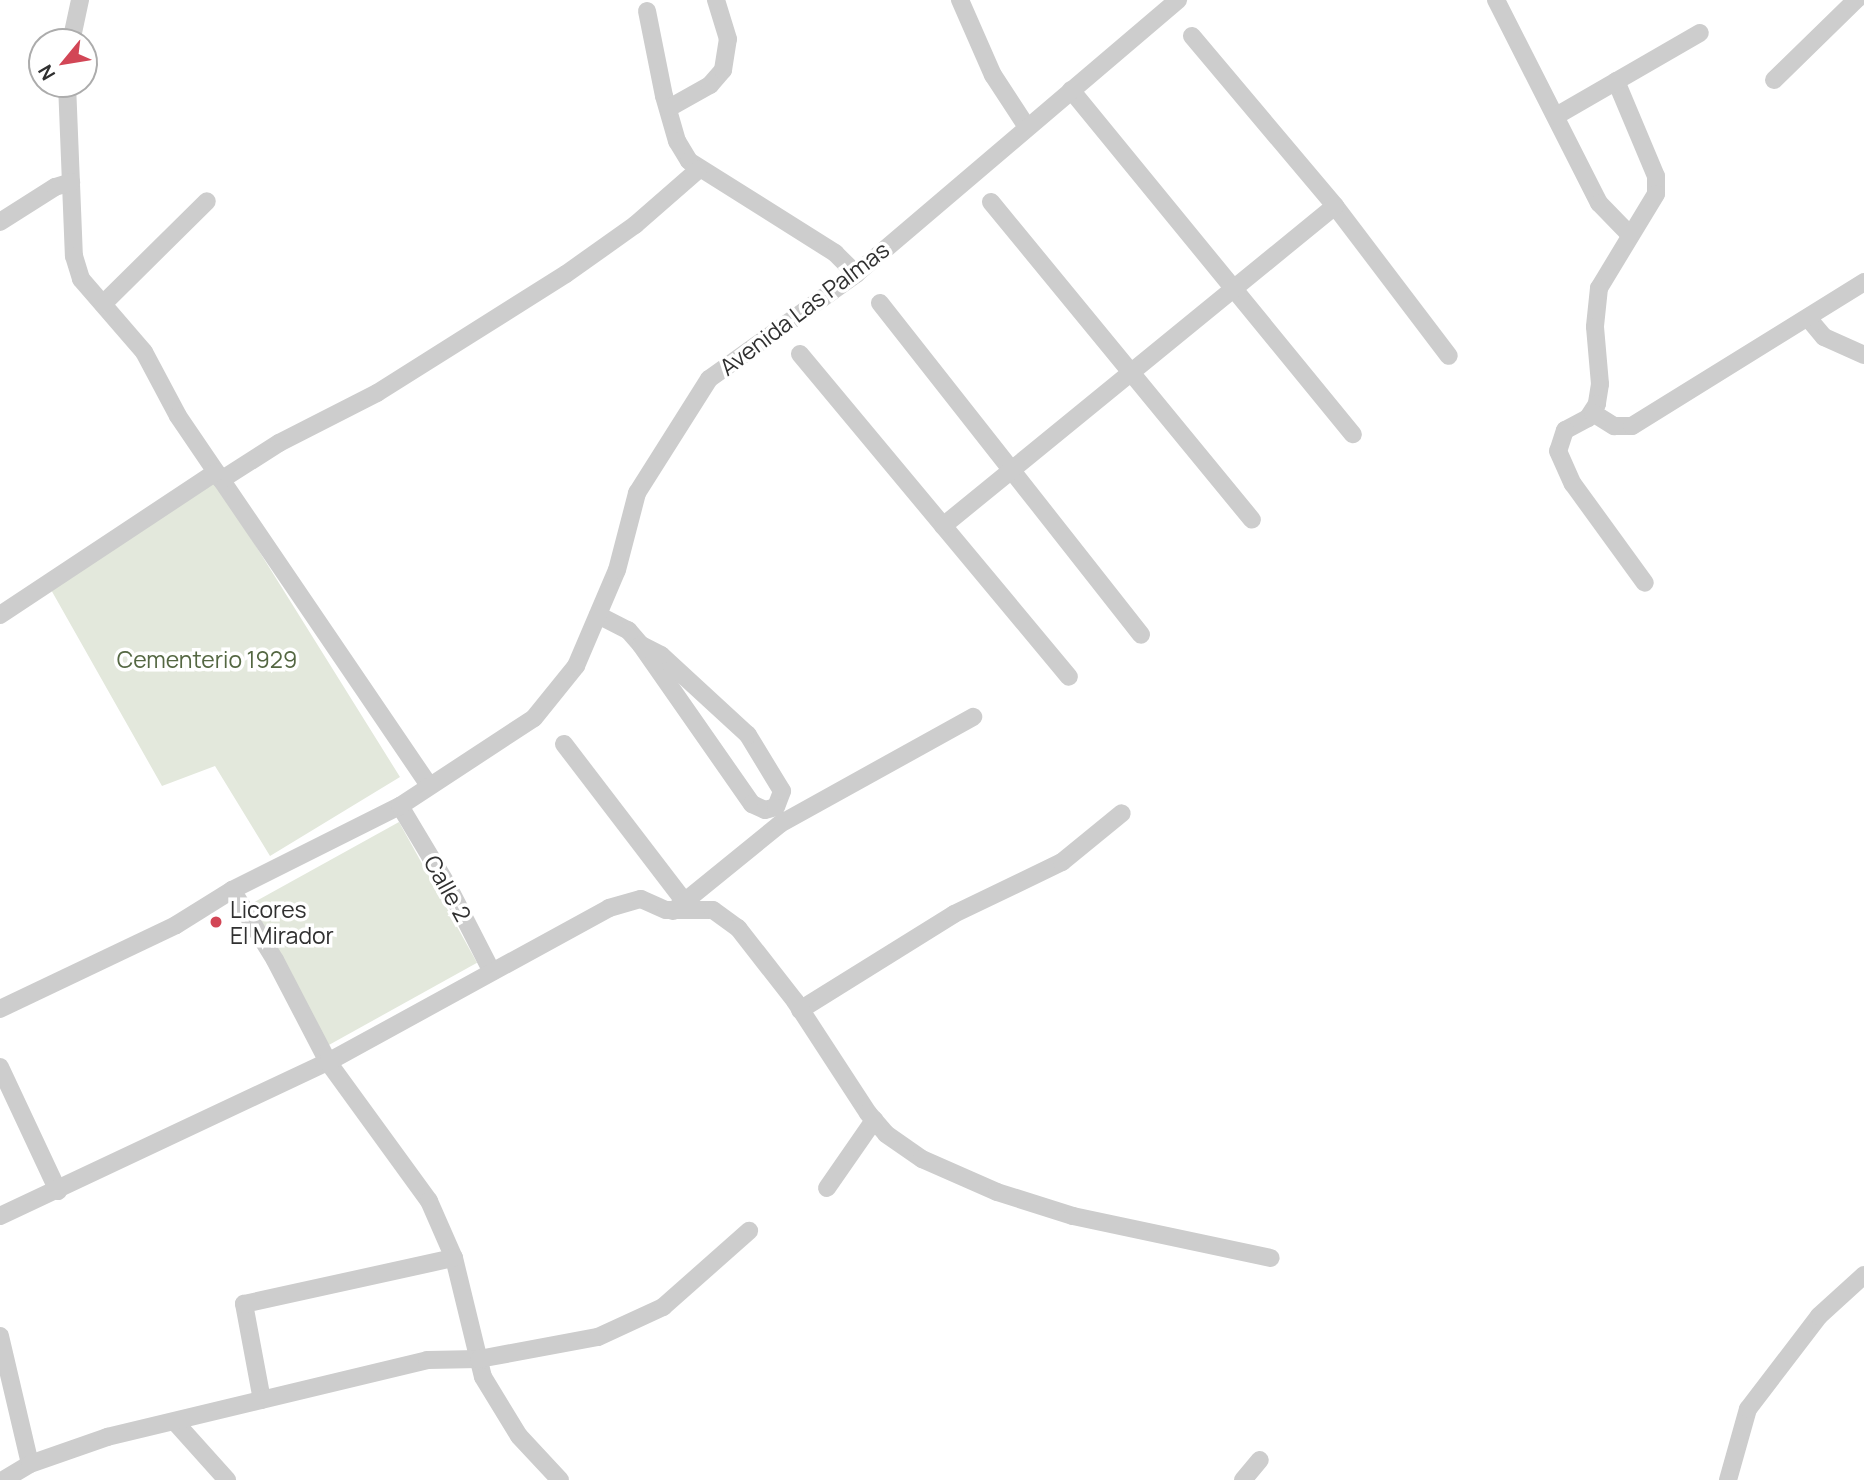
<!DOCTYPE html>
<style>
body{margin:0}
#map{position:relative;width:1864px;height:1480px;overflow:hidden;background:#fff;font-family:Manrope,sans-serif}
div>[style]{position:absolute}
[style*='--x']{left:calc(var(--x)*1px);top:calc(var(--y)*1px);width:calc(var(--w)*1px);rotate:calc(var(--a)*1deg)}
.green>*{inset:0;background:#e3e8dc;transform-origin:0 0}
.minor>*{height:18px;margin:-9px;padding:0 9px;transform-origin:9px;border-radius:9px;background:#cdcdcd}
.dots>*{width:19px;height:19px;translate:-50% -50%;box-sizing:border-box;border:4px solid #fff;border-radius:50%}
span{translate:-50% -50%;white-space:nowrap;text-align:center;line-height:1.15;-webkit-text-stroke:7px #fff;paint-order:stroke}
.street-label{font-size:23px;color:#303030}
.park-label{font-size:23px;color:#546742}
.poi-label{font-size:23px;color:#303030}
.left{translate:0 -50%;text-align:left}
.north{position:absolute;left:28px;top:28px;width:70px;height:70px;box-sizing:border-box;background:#fff;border:2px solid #acacac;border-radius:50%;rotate:240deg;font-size:19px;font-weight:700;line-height:28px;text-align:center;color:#303030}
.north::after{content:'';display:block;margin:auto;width:24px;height:32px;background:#d24656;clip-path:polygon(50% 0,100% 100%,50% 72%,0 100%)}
</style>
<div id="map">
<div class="green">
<div style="clip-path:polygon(216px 482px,400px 777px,270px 856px,215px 766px,162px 786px,50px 588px)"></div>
<div style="left:399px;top:822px;width:161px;height:172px;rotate:61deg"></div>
</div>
<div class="minor">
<div style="--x:960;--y:0;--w:82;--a:66.3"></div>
<div style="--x:993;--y:75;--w:62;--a:56.8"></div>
<div style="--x:1496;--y:0;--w:228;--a:63.1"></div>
<div style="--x:1599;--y:203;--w:45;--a:45.9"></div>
<div style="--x:647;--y:11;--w:87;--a:78.7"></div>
<div style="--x:664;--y:96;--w:47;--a:73.9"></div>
<div style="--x:677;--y:141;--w:23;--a:59"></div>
<div style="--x:689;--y:161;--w:173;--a:32.2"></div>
<div style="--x:835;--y:253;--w:30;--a:45"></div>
<div style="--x:1192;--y:36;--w:222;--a:49.9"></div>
<div style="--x:1335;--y:206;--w:188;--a:52.8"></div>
<div style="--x:71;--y:42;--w:43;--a:-77.9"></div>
<div style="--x:1774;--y:80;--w:115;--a:-44.3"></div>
<div style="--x:1616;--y:81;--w:103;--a:67.2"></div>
<div style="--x:1656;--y:176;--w:18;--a:90"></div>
<div style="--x:1656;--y:194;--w:110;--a:121.2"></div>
<div style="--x:1599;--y:288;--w:39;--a:96"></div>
<div style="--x:1595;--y:327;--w:57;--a:85"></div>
<div style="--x:1600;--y:384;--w:20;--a:99"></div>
<div style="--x:1597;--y:404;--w:17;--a:123"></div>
<div style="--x:1588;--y:418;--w:26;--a:152"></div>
<div style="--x:1565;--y:430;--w:22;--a:108"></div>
<div style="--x:1558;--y:451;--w:36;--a:66"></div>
<div style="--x:1573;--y:484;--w:122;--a:54"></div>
<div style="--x:67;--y:84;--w:172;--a:87.7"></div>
<div style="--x:74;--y:256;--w:24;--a:73"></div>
<div style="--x:81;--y:279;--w:96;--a:49.2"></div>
<div style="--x:144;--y:352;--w:72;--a:62"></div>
<div style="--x:178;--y:416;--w:446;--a:55.8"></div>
<div style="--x:1071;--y:90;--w:445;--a:50.7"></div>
<div style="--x:669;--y:108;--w:47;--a:-29.3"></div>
<div style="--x:710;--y:85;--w:20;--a:-49"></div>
<div style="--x:723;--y:70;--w:31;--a:-81"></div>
<div style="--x:728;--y:39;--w:41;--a:-107.1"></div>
<div style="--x:1556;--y:116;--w:166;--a:-30"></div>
<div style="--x:991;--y:202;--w:411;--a:50.6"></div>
<div style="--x:0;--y:222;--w:65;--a:-32.5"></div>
<div style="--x:55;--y:187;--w:17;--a:-17"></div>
<div style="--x:880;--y:303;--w:422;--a:51.8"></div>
<div style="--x:103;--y:304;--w:146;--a:-44.7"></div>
<div style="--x:1808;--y:318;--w:25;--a:50"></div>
<div style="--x:1824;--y:337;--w:44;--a:24.2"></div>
<div style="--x:800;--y:354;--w:420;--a:50.2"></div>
<div style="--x:1593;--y:413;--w:25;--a:32"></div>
<div style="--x:1614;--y:426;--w:18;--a:0"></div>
<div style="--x:1632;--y:426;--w:273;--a:-31.8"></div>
<div style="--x:221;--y:480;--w:69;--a:-32.5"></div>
<div style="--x:279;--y:443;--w:110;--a:-27"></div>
<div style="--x:377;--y:393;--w:223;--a:-32.2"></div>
<div style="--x:566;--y:274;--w:85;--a:-35.4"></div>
<div style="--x:635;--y:225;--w:84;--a:-41.1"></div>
<div style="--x:943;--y:526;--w:506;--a:-39.23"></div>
<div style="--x:0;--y:615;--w:259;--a:-33.5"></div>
<div style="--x:598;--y:615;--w:34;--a:27"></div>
<div style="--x:628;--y:630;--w:20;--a:49"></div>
<div style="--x:641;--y:645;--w:194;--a:55.1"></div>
<div style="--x:752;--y:804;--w:14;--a:25"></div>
<div style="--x:765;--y:810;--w:11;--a:-15"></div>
<div style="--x:776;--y:807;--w:17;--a:-69"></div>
<div style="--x:782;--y:791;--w:66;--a:-121.3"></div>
<div style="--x:748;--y:735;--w:118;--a:-137.4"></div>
<div style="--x:661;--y:655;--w:22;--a:-153"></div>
<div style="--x:564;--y:744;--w:198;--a:52.6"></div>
<div style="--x:400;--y:806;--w:96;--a:59.1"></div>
<div style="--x:449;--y:888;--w:94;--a:62.9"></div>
<div style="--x:232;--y:890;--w:82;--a:58.4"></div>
<div style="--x:275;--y:960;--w:115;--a:62.5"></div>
<div style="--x:328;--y:1062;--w:172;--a:54"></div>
<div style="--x:429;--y:1201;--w:62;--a:66.3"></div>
<div style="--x:454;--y:1258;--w:122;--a:76.3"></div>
<div style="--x:483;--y:1377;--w:69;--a:58.6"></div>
<div style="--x:519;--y:1436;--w:60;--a:47"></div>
<div style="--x:673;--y:911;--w:138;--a:-39.1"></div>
<div style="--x:780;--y:824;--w:221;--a:-29"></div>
<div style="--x:0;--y:1009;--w:195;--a:-25.5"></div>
<div style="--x:176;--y:925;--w:66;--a:-32"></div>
<div style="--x:232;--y:890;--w:188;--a:-26.6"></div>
<div style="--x:400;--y:806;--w:160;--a:-33.3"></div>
<div style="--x:534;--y:718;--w:67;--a:-51.1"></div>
<div style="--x:576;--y:666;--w:104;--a:-66.9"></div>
<div style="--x:617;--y:570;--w:80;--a:-75.4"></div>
<div style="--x:637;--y:493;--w:135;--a:-57.7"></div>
<div style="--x:709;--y:379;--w:181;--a:-35.5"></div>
<div style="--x:856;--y:274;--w:423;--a:-40.4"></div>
<div style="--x:800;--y:1010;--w:181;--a:-31.9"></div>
<div style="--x:954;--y:914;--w:120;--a:-25.7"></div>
<div style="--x:1062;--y:862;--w:77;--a:-39.2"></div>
<div style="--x:0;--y:1067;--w:137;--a:64.9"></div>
<div style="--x:827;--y:1188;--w:83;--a:-55.3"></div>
<div style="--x:0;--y:1216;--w:362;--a:-25.2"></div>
<div style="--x:328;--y:1062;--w:320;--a:-28.7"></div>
<div style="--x:609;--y:908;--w:33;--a:-16"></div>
<div style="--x:641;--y:899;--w:27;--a:24"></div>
<div style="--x:666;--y:910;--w:47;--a:0"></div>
<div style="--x:713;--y:910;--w:31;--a:36"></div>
<div style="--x:738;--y:928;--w:93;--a:52"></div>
<div style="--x:795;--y:1001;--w:134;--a:56.9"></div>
<div style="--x:868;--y:1113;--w:28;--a:49"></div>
<div style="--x:886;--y:1134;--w:44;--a:34.8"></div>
<div style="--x:922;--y:1159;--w:82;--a:23.7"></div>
<div style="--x:997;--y:1192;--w:80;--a:17.5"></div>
<div style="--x:1073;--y:1216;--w:202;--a:12"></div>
<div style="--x:0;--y:1336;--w:131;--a:76.8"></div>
<div style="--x:30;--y:1464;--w:31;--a:149"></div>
<div style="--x:262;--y:1400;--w:98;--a:-100.6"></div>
<div style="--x:244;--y:1304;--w:215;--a:-12.4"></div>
<div style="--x:175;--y:1422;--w:78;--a:48.1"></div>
<div style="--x:30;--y:1464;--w:82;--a:-19.3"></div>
<div style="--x:107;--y:1437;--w:329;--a:-13.5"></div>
<div style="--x:427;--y:1360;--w:52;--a:-1.1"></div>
<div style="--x:479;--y:1359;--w:121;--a:-10.5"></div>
<div style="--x:598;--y:1337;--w:72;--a:-24.8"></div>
<div style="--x:663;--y:1307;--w:115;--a:-41.5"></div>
<div style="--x:1243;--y:1480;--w:26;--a:-50"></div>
<div style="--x:1728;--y:1480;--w:74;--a:-74.3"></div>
<div style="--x:1748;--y:1409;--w:117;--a:-52.6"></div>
<div style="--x:1819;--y:1316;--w:61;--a:-42.3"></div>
</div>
<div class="dots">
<div style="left:216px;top:922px;background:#d24656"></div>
</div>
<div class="street-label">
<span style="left:804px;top:308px;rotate:-37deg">Avenida Las Palmas</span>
<span style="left:448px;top:888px;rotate:61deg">Calle 2</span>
</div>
<div class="park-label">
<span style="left:207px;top:659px">Cementerio 1929</span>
</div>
<div class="poi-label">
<span class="left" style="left:230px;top:922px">Licores<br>El Mirador</span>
</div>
<div class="north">N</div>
</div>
